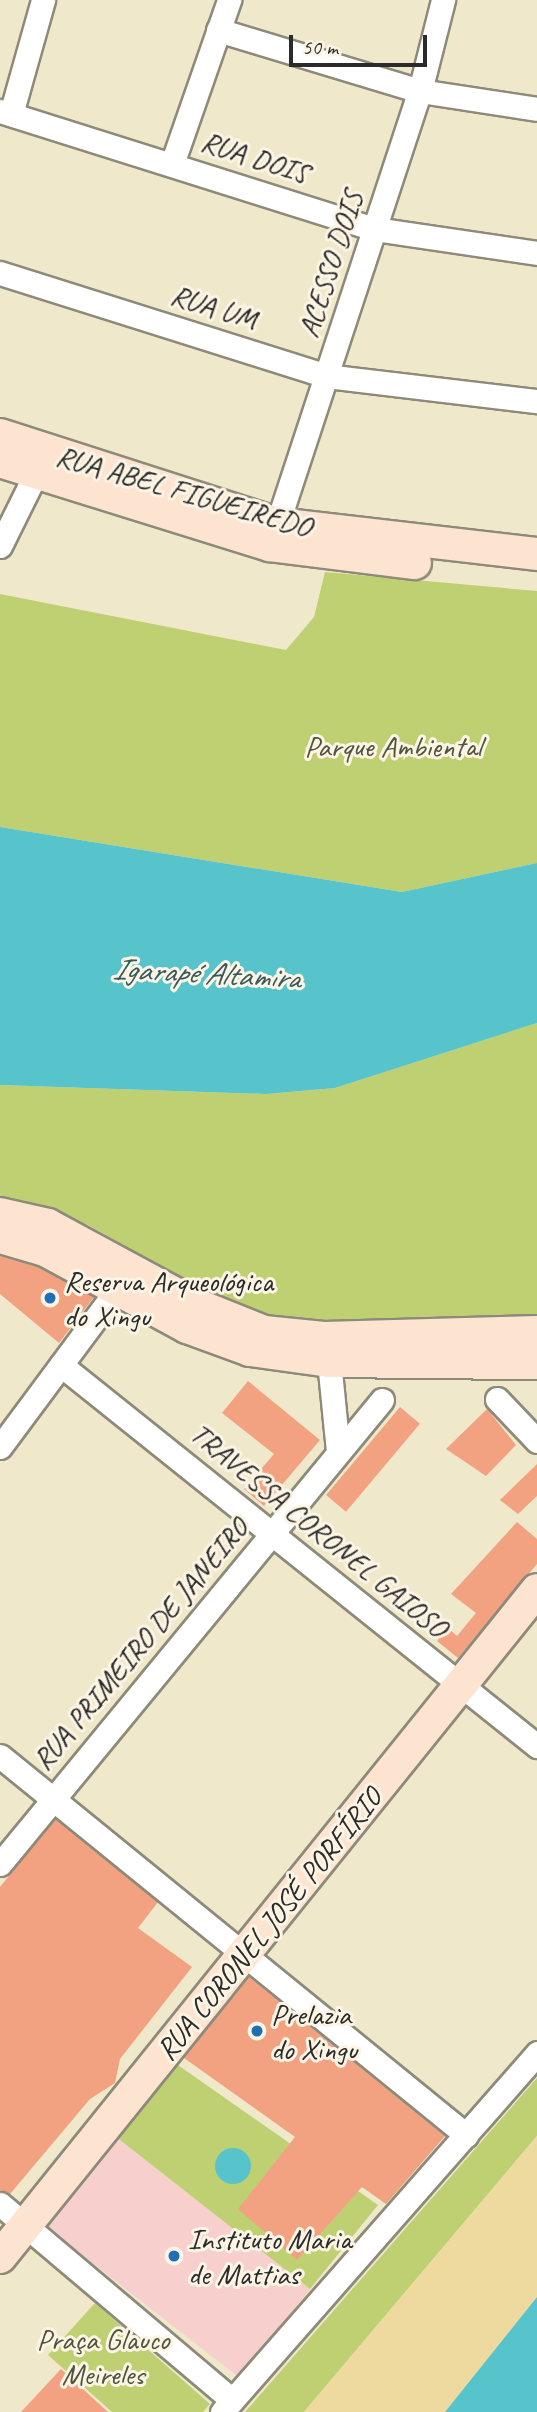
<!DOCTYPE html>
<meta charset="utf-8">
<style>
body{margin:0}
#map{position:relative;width:537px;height:2412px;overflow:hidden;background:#efe8ca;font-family:Caveat,sans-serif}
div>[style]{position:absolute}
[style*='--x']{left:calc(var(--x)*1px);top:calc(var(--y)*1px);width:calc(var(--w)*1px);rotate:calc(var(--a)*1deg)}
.built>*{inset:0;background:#f7d0cd;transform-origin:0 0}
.green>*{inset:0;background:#bfd073}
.sand>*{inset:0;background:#eeda9e}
.water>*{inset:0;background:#56c4ca}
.round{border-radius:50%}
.building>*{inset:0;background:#f2a280;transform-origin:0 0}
.roads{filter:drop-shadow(2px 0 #8d8a7a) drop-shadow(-2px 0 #8d8a7a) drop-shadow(0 2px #8d8a7a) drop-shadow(0 -2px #8d8a7a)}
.street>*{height:23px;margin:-11.5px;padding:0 11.5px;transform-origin:11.5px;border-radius:11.5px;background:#fff}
.secondary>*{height:32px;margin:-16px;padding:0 16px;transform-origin:16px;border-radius:16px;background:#fde4d1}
.dots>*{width:19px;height:19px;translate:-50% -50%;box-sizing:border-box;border:4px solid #fcf5e5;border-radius:50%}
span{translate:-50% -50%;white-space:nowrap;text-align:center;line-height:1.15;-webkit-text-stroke:6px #fcf5e5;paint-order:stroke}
.street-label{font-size:30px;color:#2b2b2b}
.park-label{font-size:30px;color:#50543d}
.poi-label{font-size:30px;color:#2b2b2b}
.left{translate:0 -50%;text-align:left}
.water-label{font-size:32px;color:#38595b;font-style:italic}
.scale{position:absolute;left:289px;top:35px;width:138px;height:32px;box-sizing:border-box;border:4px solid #2b2b2b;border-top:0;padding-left:9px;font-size:21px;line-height:24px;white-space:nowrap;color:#2b2b2b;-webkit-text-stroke:5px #fcf5e5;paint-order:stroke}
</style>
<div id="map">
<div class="built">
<div style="left:115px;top:2136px;width:248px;height:114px;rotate:38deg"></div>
</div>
<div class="green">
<div style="clip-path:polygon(325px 572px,537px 591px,537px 863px,402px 892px,0 827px,0 594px,286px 650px,314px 617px)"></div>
<div style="clip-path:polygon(537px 1023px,537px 1319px,292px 1322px,233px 1306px,88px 1225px,0 1201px,0 1085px,266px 1094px,335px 1088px)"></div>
<div style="clip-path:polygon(175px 2063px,378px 2205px,310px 2289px,115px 2136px)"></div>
<div style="clip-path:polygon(537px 2078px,537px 2136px,304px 2412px,245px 2412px)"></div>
<div style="clip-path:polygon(95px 2303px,210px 2404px,203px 2412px,112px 2412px,48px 2355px)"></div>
</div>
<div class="sand">
<div style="clip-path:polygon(537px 2136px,537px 2297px,445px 2412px,304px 2412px)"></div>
</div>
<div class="water">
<div style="clip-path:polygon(0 827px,402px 892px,537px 863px,537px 1023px,335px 1088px,266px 1094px,0 1085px)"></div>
<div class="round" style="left:215px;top:2148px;width:36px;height:36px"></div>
<div style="clip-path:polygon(537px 2297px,537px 2412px,445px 2412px)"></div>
</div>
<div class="building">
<div style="clip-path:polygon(0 1256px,38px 1267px,94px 1297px,59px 1343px,0 1294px)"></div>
<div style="clip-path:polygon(248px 1381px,320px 1440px,264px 1506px,244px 1489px,274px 1454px,222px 1413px)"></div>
<div style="left:400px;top:1407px;width:26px;height:115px;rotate:40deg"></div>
<div style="clip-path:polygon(487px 1409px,516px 1445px,486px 1476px,446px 1449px)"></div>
<div style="clip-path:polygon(537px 1464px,537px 1496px,518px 1514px,500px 1500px)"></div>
<div style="clip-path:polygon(517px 1522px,537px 1539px,537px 1564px,458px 1658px,437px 1641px,448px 1628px,457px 1636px,476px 1613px,451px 1594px)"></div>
<div style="clip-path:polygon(55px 1819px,158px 1902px,138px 1928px,192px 1967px,120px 2059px,115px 2083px,90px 2099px,10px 2194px,0 2190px,0 1887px)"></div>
<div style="clip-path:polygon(249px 1977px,445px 2136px,386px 2204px,362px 2187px,297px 2260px,238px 2209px,295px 2137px,184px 2058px)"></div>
<div style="clip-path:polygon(61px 2369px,108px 2412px,21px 2412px)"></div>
</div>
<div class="roads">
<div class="street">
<div style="--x:218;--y:30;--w:211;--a:16.8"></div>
<div style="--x:420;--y:91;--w:118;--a:8.7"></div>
<div style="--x:0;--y:111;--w:393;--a:17.5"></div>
<div style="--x:375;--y:229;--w:164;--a:8.4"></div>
<div style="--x:11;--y:114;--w:118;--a:-74.3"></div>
<div style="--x:172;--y:164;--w:174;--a:-70.8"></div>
<div style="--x:0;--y:273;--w:342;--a:17.5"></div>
<div style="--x:326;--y:376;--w:212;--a:6.8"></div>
<div style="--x:273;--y:537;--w:470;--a:-71.8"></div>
<div style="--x:420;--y:91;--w:94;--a:-75.8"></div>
<div style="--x:0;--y:546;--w:81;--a:-63.7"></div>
<div style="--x:329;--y:1361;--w:90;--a:84.3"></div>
<div style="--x:61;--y:1365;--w:610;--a:38.67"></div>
<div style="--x:497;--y:1399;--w:58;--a:46.4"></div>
<div style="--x:0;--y:1447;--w:198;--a:-53.4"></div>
<div style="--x:0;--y:1756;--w:601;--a:39.12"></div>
<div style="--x:0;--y:1864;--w:601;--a:-50.54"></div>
<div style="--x:0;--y:2204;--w:304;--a:40.2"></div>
<div style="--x:222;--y:2412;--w:478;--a:-48.7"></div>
</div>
<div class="secondary">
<div style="--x:0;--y:435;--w:292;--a:17.8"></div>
<div style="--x:278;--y:524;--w:261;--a:6.6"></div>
<div style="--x:0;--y:461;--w:283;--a:17.3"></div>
<div style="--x:270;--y:545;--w:146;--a:7.1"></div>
<div style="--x:0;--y:1214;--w:49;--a:12.9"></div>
<div style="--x:48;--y:1225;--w:164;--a:28.4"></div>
<div style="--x:192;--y:1303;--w:78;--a:21.9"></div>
<div style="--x:264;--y:1332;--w:60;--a:5.7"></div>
<div style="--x:324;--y:1338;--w:213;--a:-1.6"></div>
<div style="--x:0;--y:1237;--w:47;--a:16.1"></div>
<div style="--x:45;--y:1250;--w:162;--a:28.5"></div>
<div style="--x:187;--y:1327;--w:67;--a:20.1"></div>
<div style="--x:250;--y:1350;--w:80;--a:7.9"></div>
<div style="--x:329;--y:1361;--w:208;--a:0.6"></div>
<div style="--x:0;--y:2257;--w:856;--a:-51.16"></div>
</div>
</div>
<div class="dots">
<div style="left:50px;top:1298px;background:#1f6fb2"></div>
<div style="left:257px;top:2031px;background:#1f6fb2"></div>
<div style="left:174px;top:2256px;background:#1f6fb2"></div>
</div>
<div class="street-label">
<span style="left:255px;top:157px;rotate:18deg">RUA DOIS</span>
<span style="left:330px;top:264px;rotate:-72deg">ACESSO DOIS</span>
<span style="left:214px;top:307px;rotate:18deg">RUA UM</span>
<span style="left:184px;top:491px;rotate:16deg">RUA ABEL FIGUEIREDO</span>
<span style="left:319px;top:1530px;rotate:39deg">TRAVESSA CORONEL GAIOSO</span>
<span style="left:140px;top:1644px;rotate:-50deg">RUA PRIMEIRO DE JANEIRO</span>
<span style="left:269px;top:1924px;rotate:-51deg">RUA CORONEL JOSÉ PORFÍRIO</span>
</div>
<div class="park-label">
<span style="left:393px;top:746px">Parque Ambiental</span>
<span style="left:103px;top:2356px">Praça Glauco<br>Meireles</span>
</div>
<div class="poi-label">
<span class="left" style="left:64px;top:1298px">Reserva Arqueológica<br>do Xingu</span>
<span class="left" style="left:271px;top:2031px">Prelazia<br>do Xingu</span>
<span class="left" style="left:188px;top:2256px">Instituto Maria<br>de Mattias</span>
</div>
<div class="water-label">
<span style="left:206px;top:974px;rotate:3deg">Igarapé Altamira</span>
</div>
<div class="scale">50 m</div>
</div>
